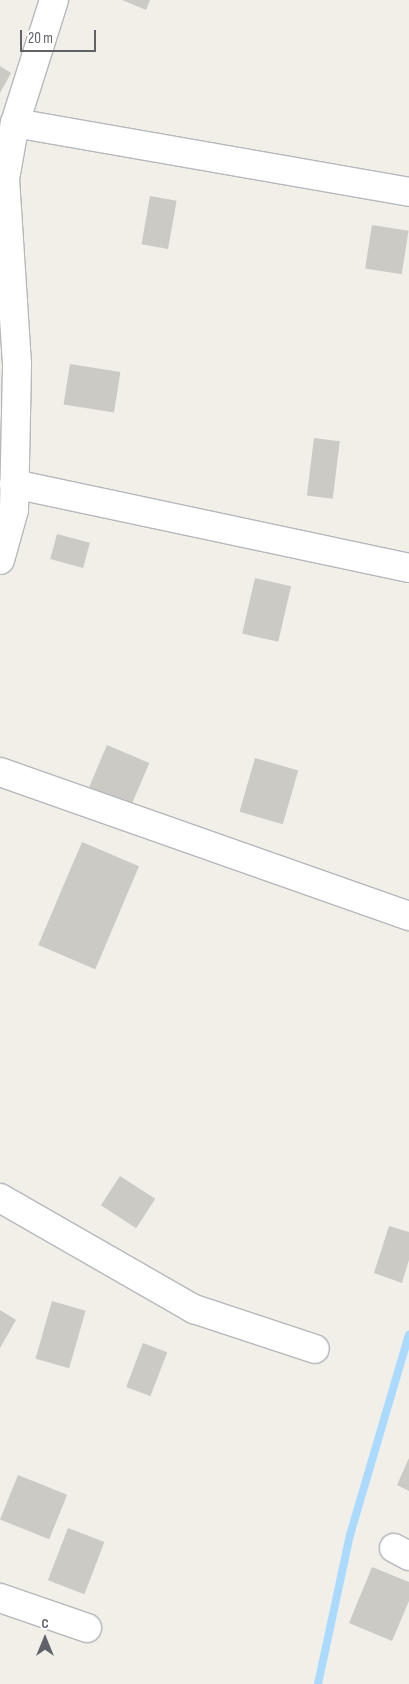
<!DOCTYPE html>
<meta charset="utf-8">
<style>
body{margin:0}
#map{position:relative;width:409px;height:1684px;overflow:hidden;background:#f1efe8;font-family:"Sofia Sans Condensed",sans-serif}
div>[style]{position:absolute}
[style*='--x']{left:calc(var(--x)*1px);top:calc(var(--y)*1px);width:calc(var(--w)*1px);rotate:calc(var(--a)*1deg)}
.stream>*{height:8px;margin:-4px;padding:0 4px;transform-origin:4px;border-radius:4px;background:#aadaff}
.building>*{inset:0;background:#cccac5;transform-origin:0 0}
.roads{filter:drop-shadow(1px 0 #b5b8bc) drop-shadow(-1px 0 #b5b8bc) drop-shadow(0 1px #b5b8bc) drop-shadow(0 -1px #b5b8bc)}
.minor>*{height:28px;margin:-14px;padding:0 14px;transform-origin:14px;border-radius:14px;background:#fff}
span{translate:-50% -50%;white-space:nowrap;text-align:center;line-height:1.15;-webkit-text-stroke:4px #fff;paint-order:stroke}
.north{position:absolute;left:20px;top:1614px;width:50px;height:50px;-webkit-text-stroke:4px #fff;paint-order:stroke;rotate:0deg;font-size:14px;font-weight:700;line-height:20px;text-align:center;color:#5f6368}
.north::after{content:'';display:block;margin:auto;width:18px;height:22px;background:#5f6368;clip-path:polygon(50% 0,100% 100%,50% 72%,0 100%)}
.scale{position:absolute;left:20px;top:30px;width:76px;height:22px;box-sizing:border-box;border:2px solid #5f6368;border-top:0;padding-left:6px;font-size:15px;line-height:18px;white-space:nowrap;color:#5f6368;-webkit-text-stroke:4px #fff;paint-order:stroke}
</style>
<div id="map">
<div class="stream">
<div style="--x:318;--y:1684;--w:152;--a:-77.9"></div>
<div style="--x:350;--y:1535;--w:209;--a:-73.6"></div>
</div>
<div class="building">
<div style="clip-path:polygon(122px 0,150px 0,146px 10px)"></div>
<div style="clip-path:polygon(0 66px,11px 73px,0 93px)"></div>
<div style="left:150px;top:196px;width:27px;height:49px;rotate:10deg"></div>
<div style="left:372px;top:225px;width:37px;height:44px;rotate:9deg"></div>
<div style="left:70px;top:364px;width:51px;height:41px;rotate:9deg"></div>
<div style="left:314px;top:438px;width:26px;height:58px;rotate:7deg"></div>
<div style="left:57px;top:534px;width:34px;height:26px;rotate:15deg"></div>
<div style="left:255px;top:578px;width:37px;height:57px;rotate:13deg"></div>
<div style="left:107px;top:745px;width:46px;height:55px;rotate:23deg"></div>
<div style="left:255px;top:758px;width:45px;height:56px;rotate:16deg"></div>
<div style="left:82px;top:842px;width:62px;height:112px;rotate:23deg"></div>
<div style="left:120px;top:1176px;width:42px;height:35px;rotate:33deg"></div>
<div style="clip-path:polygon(389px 1226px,409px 1232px,409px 1260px,402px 1283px,374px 1273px)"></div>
<div style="left:52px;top:1301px;width:35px;height:60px;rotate:16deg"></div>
<div style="clip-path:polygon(0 1310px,16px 1320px,0 1348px)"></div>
<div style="left:143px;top:1343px;width:26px;height:47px;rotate:21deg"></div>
<div style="clip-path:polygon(409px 1458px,409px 1491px,397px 1485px)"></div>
<div style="left:18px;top:1475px;width:53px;height:48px;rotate:22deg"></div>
<div style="left:68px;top:1528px;width:39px;height:56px;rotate:21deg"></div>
<div style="clip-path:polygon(372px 1567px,409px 1582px,409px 1601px,392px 1641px,349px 1623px)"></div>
</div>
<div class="roads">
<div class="minor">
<div style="--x:15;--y:123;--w:400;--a:9.9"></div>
<div style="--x:14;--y:484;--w:404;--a:12"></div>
<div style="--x:0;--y:560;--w:52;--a:-74.4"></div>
<div style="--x:14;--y:510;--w:146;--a:-88.8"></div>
<div style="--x:17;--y:364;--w:185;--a:-93.7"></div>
<div style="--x:5;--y:179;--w:57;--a:-79.9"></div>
<div style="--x:15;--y:123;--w:129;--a:-72.4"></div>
<div style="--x:0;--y:772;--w:434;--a:19.4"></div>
<div style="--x:0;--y:1198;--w:224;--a:29.8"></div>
<div style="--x:194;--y:1309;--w:127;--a:18.3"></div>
<div style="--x:394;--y:1548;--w:17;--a:28"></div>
<div style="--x:0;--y:1598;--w:92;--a:19"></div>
</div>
</div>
<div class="north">С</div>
<div class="scale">20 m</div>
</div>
